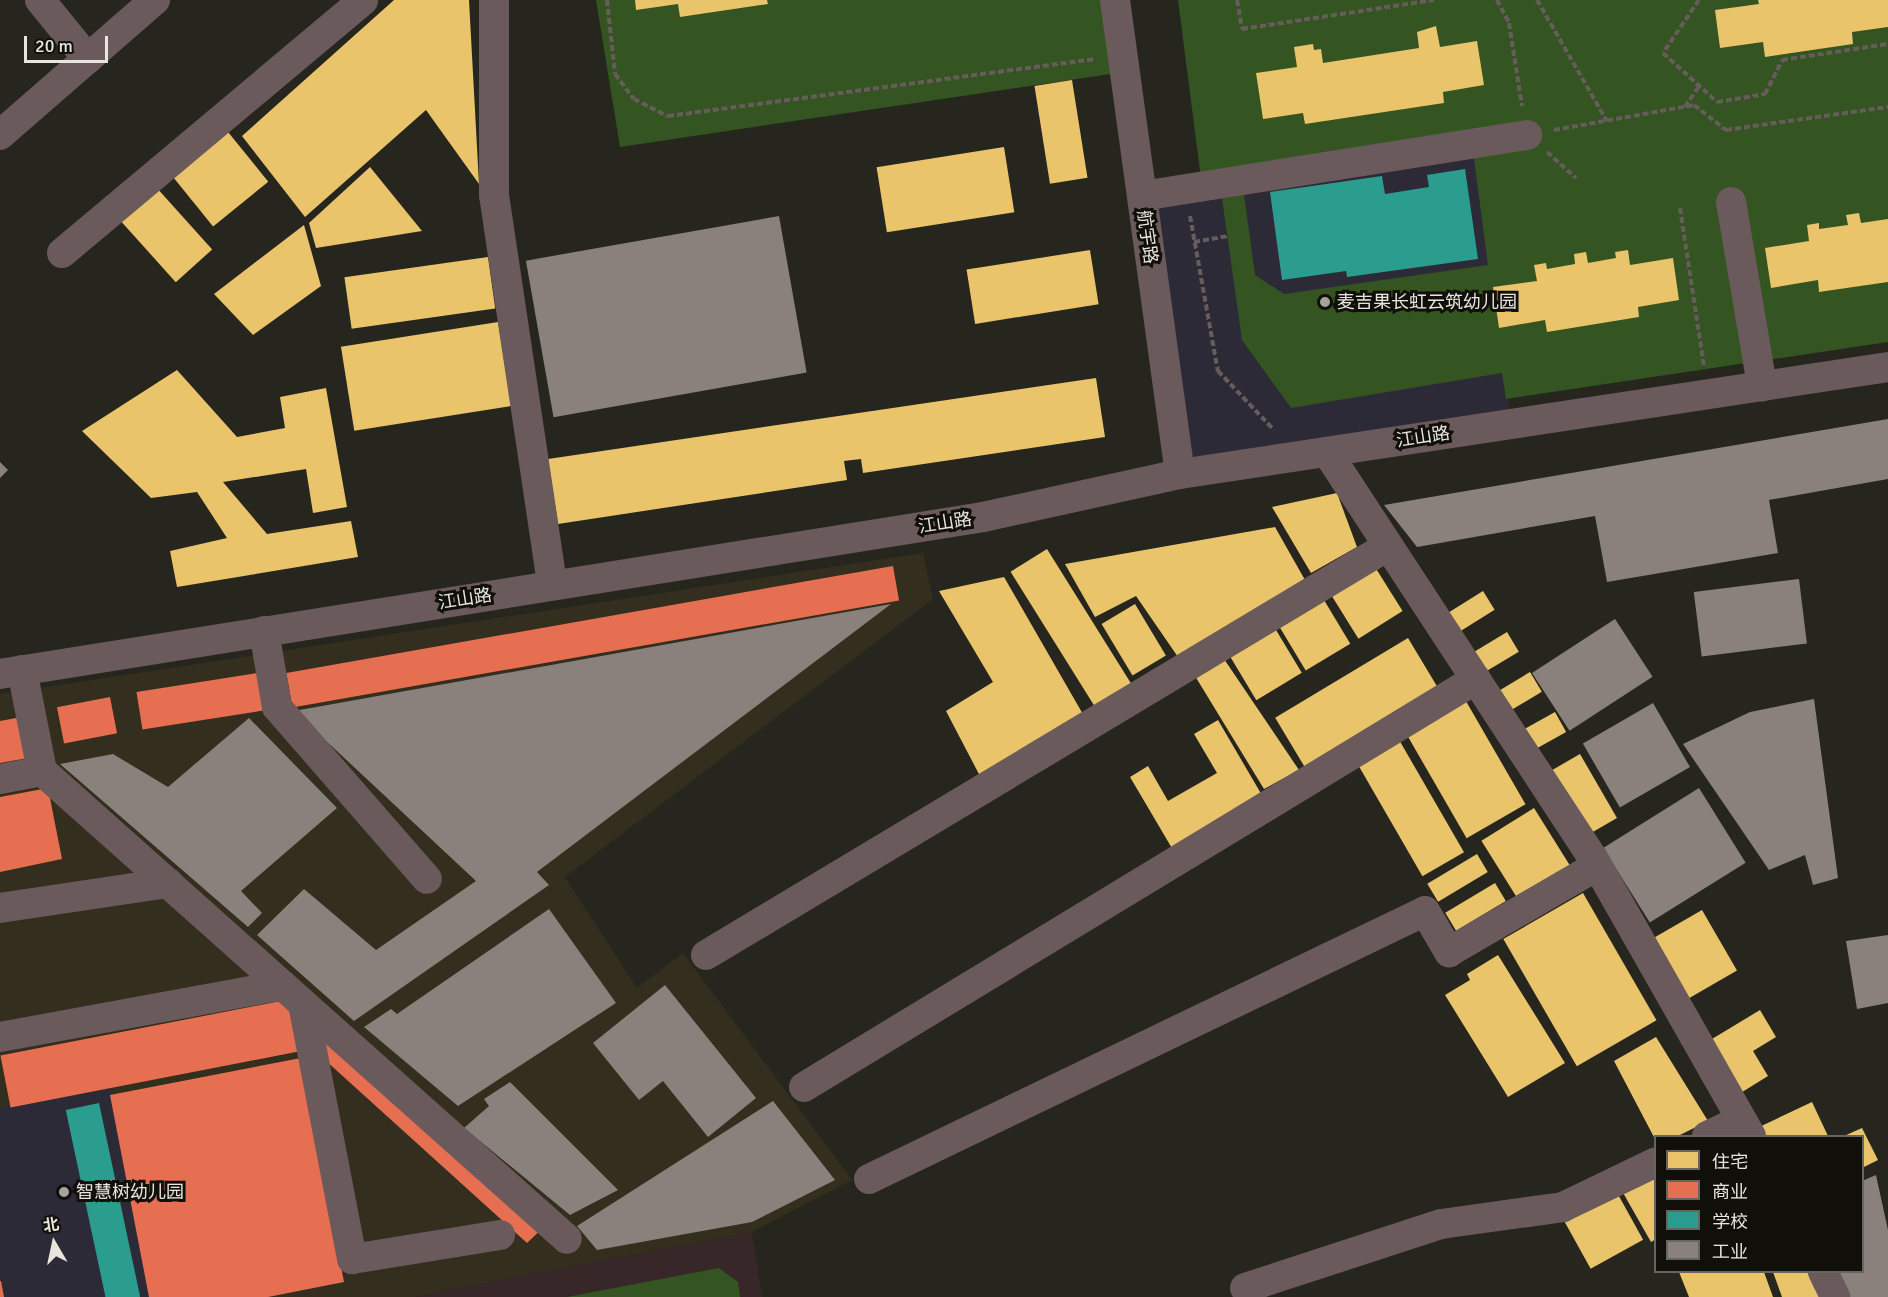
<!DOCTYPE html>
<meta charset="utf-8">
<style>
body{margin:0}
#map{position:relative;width:1888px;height:1297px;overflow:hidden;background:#26251e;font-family:Signika,"Noto Sans SC",sans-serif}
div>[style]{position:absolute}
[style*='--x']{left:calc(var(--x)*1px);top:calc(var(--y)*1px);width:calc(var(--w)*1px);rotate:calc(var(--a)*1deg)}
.built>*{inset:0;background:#332e1e}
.industrial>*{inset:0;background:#382728}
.education>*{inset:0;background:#2d2a37;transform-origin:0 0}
.green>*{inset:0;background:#345421}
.homes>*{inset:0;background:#e9c46a;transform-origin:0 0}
.shops>*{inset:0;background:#e76f51;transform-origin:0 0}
.schools>*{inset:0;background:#2a9d8f;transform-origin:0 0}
.industry>*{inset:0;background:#8a817c;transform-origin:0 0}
.path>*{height:4px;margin-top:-2px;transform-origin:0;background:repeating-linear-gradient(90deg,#665d5b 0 6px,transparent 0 9px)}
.minor>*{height:30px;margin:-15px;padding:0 15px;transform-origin:15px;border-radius:15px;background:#6a5a5b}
.dots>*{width:16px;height:16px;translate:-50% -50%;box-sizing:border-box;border:3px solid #110f0a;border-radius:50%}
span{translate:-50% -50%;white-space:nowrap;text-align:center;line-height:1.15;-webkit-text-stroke:6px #110f0a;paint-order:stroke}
.street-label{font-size:18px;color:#e8e5de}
.poi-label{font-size:18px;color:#e8e5de}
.left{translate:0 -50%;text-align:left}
.legend{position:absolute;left:1654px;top:1135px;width:210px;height:138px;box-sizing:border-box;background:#110f0a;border:2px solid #67655f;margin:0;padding:8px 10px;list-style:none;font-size:18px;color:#e8e5de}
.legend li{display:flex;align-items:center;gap:12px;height:30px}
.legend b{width:30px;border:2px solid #67655f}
.north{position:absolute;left:24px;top:1213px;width:60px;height:60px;-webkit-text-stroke:4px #110f0a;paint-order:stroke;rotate:351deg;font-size:16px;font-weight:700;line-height:24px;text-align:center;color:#e8e5de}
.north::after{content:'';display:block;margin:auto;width:21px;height:27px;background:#e8e5de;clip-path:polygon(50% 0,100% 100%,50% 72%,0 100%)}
.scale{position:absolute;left:24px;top:36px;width:84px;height:27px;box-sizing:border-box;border:3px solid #e8e5de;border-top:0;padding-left:8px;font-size:18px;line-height:21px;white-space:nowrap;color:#e8e5de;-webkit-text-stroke:4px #110f0a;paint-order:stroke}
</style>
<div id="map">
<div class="built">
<div style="clip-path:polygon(923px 553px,933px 599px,565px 877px,637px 988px,683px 953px,852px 1180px,752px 1232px,415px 1297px,0 1297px,0 694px)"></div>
</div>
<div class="industrial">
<div style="clip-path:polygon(752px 1232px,762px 1297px,415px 1297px)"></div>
</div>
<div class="education">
<div style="left:1472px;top:143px;width:283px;height:334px;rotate:82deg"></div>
<div style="clip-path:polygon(110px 1088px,149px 1297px,4px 1297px,0 1275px,0 1108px)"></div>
</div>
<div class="green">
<div style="clip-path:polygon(596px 0,1115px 0,1124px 72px,620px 147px)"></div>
<div style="clip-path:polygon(evenodd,1178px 0,1888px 0,1888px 342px,1506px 399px,1502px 373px,1291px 408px,1242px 340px,1220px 184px,1202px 186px,1178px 0,1472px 144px,1488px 265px,1284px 294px,1255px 275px,1242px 180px,1472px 144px)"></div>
<div style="clip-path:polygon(719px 1268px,738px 1282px,740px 1297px,567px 1297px)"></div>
</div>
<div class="homes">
<div style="clip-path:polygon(394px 0,469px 0,479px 184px,426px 110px,305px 217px,242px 136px)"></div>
<div style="clip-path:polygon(635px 0,767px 0,768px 4px,680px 17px,678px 4px,636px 10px)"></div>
<div style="clip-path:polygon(1758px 0,1888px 0,1888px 27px,1852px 32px,1853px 44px,1765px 57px,1763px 42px,1720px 48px,1715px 10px,1759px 4px)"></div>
<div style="clip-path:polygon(1436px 26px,1440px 47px,1477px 41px,1484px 85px,1443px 92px,1444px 103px,1305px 124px,1303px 113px,1263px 119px,1256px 73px,1297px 67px,1294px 47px,1313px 44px,1314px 50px,1321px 49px,1323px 63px,1419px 48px,1417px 32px)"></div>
<div style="left:1072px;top:80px;width:99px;height:38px;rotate:81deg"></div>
<div style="left:228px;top:132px;width:64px;height:71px;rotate:51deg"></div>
<div style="left:1004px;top:147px;width:66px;height:129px;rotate:81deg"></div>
<div style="clip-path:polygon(370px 167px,422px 231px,316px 248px,309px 223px)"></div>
<div style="left:156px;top:187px;width:84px;height:49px;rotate:48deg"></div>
<div style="clip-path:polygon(1859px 213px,1861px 223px,1888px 219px,1888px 282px,1819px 292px,1818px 280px,1771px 288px,1765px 248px,1809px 241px,1807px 225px,1819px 223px,1819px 229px,1848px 225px,1846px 215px)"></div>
<div style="clip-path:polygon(304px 225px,321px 286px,253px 335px,214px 294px)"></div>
<div style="left:1090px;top:250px;width:55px;height:125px;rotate:81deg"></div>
<div style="clip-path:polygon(1628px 250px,1630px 265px,1673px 258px,1679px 300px,1638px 307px,1639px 317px,1547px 332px,1545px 320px,1499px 328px,1493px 287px,1537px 281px,1534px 265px,1546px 263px,1547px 269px,1575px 264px,1574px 254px,1586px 252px,1588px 263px,1616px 258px,1615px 252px)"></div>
<div style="left:488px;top:257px;width:52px;height:145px;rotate:82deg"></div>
<div style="left:498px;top:322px;width:85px;height:159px;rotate:81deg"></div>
<div style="clip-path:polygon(177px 370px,237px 437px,285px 428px,280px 397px,326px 388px,347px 507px,313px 513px,306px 469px,223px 482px,267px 534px,351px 521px,358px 557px,177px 587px,170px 551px,227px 538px,197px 492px,151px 498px,82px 431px)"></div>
<div style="clip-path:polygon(1096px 378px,1105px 437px,863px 473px,861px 459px,844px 461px,847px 480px,558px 524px,548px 459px)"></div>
<div style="clip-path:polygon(1337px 493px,1357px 547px,1311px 573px,1272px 507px)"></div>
<div style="clip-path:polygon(1275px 527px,1305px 580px,1178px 657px,1136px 596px,1095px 617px,1065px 564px)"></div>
<div style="left:1047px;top:549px;width:164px;height:43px;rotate:58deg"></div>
<div style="left:1375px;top:567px;width:52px;height:52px;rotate:58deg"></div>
<div style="clip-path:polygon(1004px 577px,1084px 716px,981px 778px,946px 711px,993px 682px,939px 591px)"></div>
<div style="left:1483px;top:591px;width:22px;height:42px;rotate:58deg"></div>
<div style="left:1324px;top:600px;width:51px;height:52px;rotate:59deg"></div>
<div style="left:1135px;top:604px;width:60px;height:39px;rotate:59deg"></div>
<div style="left:1276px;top:630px;width:50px;height:53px;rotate:59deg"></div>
<div style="left:1507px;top:632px;width:23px;height:42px;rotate:59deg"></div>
<div style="left:1408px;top:638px;width:63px;height:155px;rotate:59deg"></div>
<div style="clip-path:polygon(1224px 659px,1299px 770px,1264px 789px,1195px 676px)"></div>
<div style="left:1530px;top:672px;width:23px;height:42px;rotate:59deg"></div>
<div style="left:1463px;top:696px;width:125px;height:68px;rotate:60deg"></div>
<div style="left:1555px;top:712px;width:23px;height:43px;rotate:61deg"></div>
<div style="clip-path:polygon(1218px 720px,1263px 797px,1173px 850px,1130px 777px,1148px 766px,1168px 801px,1217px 773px,1194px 734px)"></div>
<div style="left:1398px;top:738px;width:132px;height:48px;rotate:60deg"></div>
<div style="left:1580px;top:754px;width:74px;height:39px;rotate:60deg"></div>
<div style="left:1534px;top:808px;width:74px;height:62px;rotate:58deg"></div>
<div style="left:1477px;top:854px;width:21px;height:58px;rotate:59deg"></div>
<div style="left:1495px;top:883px;width:21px;height:58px;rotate:59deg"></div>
<div style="left:1583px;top:893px;width:147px;height:92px;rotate:60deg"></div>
<div style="left:1702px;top:910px;width:70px;height:60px;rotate:60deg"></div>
<div style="clip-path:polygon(1498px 955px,1565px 1063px,1508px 1097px,1445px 995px,1470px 980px,1467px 974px)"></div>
<div style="clip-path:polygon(1760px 1010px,1776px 1037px,1753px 1051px,1768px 1076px,1739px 1094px,1707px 1042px)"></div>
<div style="clip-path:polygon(1656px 1037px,1708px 1121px,1678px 1136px,1656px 1136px,1656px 1141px,1614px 1061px)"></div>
<div style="clip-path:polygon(1812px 1102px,1828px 1136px,1761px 1136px,1757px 1128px)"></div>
<div style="clip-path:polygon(1862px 1128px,1878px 1160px,1862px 1168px,1862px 1136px,1844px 1136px)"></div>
<div style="clip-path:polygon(1656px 1172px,1656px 1239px,1651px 1242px,1622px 1191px)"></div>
<div style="left:1615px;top:1189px;width:58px;height:60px;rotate:61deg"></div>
<div style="clip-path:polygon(1679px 1272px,1764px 1272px,1773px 1297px,1689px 1297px)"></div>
<div style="clip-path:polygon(1773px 1272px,1807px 1272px,1821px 1297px,1782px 1297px)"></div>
</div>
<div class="shops">
<div style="left:893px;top:566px;width:35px;height:616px;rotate:80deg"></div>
<div style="left:257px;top:673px;width:38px;height:122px;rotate:81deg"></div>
<div style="left:110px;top:697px;width:37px;height:54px;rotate:79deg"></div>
<div style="clip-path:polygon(27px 716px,34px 757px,0 763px,0 721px)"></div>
<div style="clip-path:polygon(48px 788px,62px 859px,0 872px,0 797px)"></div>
<div style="left:291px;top:999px;width:53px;height:296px;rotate:79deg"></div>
<div style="clip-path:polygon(319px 1032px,545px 1226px,527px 1243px,325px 1060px)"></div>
<div style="clip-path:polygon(301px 1058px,344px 1282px,268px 1297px,149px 1297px,110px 1095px)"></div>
<div style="clip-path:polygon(0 1281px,1px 1281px,4px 1297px,0 1297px)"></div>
</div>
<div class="schools">
<div style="clip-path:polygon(1465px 169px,1478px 259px,1347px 277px,1346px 271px,1282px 280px,1270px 192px,1382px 176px,1385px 194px,1429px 187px,1427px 175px)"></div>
<div style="left:99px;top:1103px;width:198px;height:34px;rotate:78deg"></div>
</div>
<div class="industry">
<div style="left:779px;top:216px;width:159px;height:257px;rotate:80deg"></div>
<div style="clip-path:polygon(1888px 419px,1888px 479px,1769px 500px,1778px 553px,1607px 582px,1595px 516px,1417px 547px,1384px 505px)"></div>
<div style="clip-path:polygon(0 462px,8px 470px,0 478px)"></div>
<div style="left:1799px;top:579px;width:65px;height:106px;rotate:83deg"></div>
<div style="clip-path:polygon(891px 604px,537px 872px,549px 885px,354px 1021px,257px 935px,304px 889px,376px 950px,476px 881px,294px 711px)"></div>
<div style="left:1615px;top:619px;width:69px;height:99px;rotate:57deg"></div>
<div style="clip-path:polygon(1814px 699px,1838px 878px,1813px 885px,1805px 855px,1769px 870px,1683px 744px,1750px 712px)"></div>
<div style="left:1653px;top:703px;width:74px;height:81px;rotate:60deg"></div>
<div style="clip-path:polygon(249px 718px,337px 808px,241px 891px,262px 913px,248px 927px,60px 764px,113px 754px,168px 787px)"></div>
<div style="left:1699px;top:788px;width:88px;height:113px;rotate:58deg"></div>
<div style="clip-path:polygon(549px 909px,616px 1003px,458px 1106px,364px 1027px,391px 1009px,397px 1014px)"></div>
<div style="clip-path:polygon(1888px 935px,1888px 1003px,1857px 1009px,1846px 941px)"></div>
<div style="clip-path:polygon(665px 985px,756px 1098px,708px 1137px,663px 1081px,639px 1100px,593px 1043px)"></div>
<div style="clip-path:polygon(510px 1082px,618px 1190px,570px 1215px,464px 1128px,489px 1106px,484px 1099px)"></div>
<div style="clip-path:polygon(773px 1101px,835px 1180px,752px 1222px,597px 1250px,577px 1226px)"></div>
<div style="clip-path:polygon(1876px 1175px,1888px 1230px,1888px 1297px,1847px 1297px,1836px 1272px,1862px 1272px,1862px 1181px)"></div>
</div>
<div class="path">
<div style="--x:607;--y:0;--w:74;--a:83.8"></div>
<div style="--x:615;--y:74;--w:31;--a:53"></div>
<div style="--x:634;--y:99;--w:38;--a:27"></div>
<div style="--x:668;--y:116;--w:431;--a:-7.6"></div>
<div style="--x:1237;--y:0;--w:29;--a:80"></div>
<div style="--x:1242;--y:29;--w:194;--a:-8.6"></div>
<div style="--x:1497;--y:0;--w:26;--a:62"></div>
<div style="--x:1509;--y:23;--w:84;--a:81.1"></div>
<div style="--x:1537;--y:0;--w:140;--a:60"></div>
<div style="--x:1699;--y:0;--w:64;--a:124.2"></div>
<div style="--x:1663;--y:53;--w:73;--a:42.2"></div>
<div style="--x:1717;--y:102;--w:49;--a:-9.5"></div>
<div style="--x:1765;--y:94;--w:38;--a:-63"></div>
<div style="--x:1782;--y:60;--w:107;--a:-8.6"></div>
<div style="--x:1685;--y:107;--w:25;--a:-56"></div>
<div style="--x:1554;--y:130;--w:142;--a:-10.1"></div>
<div style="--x:1694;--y:105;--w:41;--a:38"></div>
<div style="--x:1726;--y:130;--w:164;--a:-8.1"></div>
<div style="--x:1547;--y:152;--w:39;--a:42"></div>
<div style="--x:1680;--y:208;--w:161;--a:81.4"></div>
<div style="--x:1190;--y:216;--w:158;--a:79.8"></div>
<div style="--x:1218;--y:371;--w:81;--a:46.5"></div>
<div style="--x:1194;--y:242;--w:34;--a:-10"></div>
</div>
<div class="minor">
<div style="--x:40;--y:0;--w:76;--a:50.9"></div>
<div style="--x:494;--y:0;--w:195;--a:90"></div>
<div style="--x:494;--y:195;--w:394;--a:81.5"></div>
<div style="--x:1115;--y:0;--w:478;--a:82.2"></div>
<div style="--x:0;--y:135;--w:206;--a:-41.1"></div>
<div style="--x:1142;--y:196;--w:390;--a:-9"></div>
<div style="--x:1731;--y:202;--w:187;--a:80.4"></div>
<div style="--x:62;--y:253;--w:393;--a:-40"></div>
<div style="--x:1327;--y:452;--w:485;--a:56.8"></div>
<div style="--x:1593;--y:858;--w:320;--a:60.4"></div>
<div style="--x:264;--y:631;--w:77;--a:80.3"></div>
<div style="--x:277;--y:707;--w:228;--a:48.9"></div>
<div style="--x:22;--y:670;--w:103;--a:78.8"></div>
<div style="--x:0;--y:674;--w:995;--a:-9.07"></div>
<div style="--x:983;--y:517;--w:202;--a:-12.3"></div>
<div style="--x:1180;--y:474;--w:716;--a:-8.59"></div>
<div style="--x:0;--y:779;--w:43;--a:-10.8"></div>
<div style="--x:42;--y:771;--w:703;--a:41.71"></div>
<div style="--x:0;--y:908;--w:170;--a:-8.5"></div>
<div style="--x:706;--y:955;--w:795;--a:-30.95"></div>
<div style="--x:303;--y:1004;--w:260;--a:79.1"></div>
<div style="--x:352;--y:1259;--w:150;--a:-9.2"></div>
<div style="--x:0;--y:1037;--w:287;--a:-10.4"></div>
<div style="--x:804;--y:1087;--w:786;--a:-31.26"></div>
<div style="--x:1707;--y:1136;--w:38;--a:-25"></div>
<div style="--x:869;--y:1179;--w:617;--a:-25.73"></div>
<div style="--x:1425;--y:911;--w:48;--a:59.7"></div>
<div style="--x:1449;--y:952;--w:171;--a:-30.2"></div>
<div style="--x:1823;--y:1272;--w:28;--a:64"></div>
<div style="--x:1245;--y:1288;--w:206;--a:-18.1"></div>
<div style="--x:1441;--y:1224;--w:123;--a:-7.9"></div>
<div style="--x:1563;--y:1207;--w:103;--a:-25.8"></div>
</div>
<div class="dots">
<div style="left:1325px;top:302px;background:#a4a29b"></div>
<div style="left:64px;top:1192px;background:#a4a29b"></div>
</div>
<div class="street-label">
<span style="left:1147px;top:237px;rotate:82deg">航宇路</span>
<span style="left:1423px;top:437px;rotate:-9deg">江山路</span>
<span style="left:945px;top:523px;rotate:-9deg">江山路</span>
<span style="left:465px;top:599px;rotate:-9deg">江山路</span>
</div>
<div class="poi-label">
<span class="left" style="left:1337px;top:302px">麦吉果长虹云筑幼儿园</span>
<span class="left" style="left:76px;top:1192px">智慧树幼儿园</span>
</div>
<ul class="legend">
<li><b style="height:16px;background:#e9c46a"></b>住宅</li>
<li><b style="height:16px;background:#e76f51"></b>商业</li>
<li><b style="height:16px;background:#2a9d8f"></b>学校</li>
<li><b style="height:16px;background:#8a817c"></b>工业</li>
</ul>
<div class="north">北</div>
<div class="scale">20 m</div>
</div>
